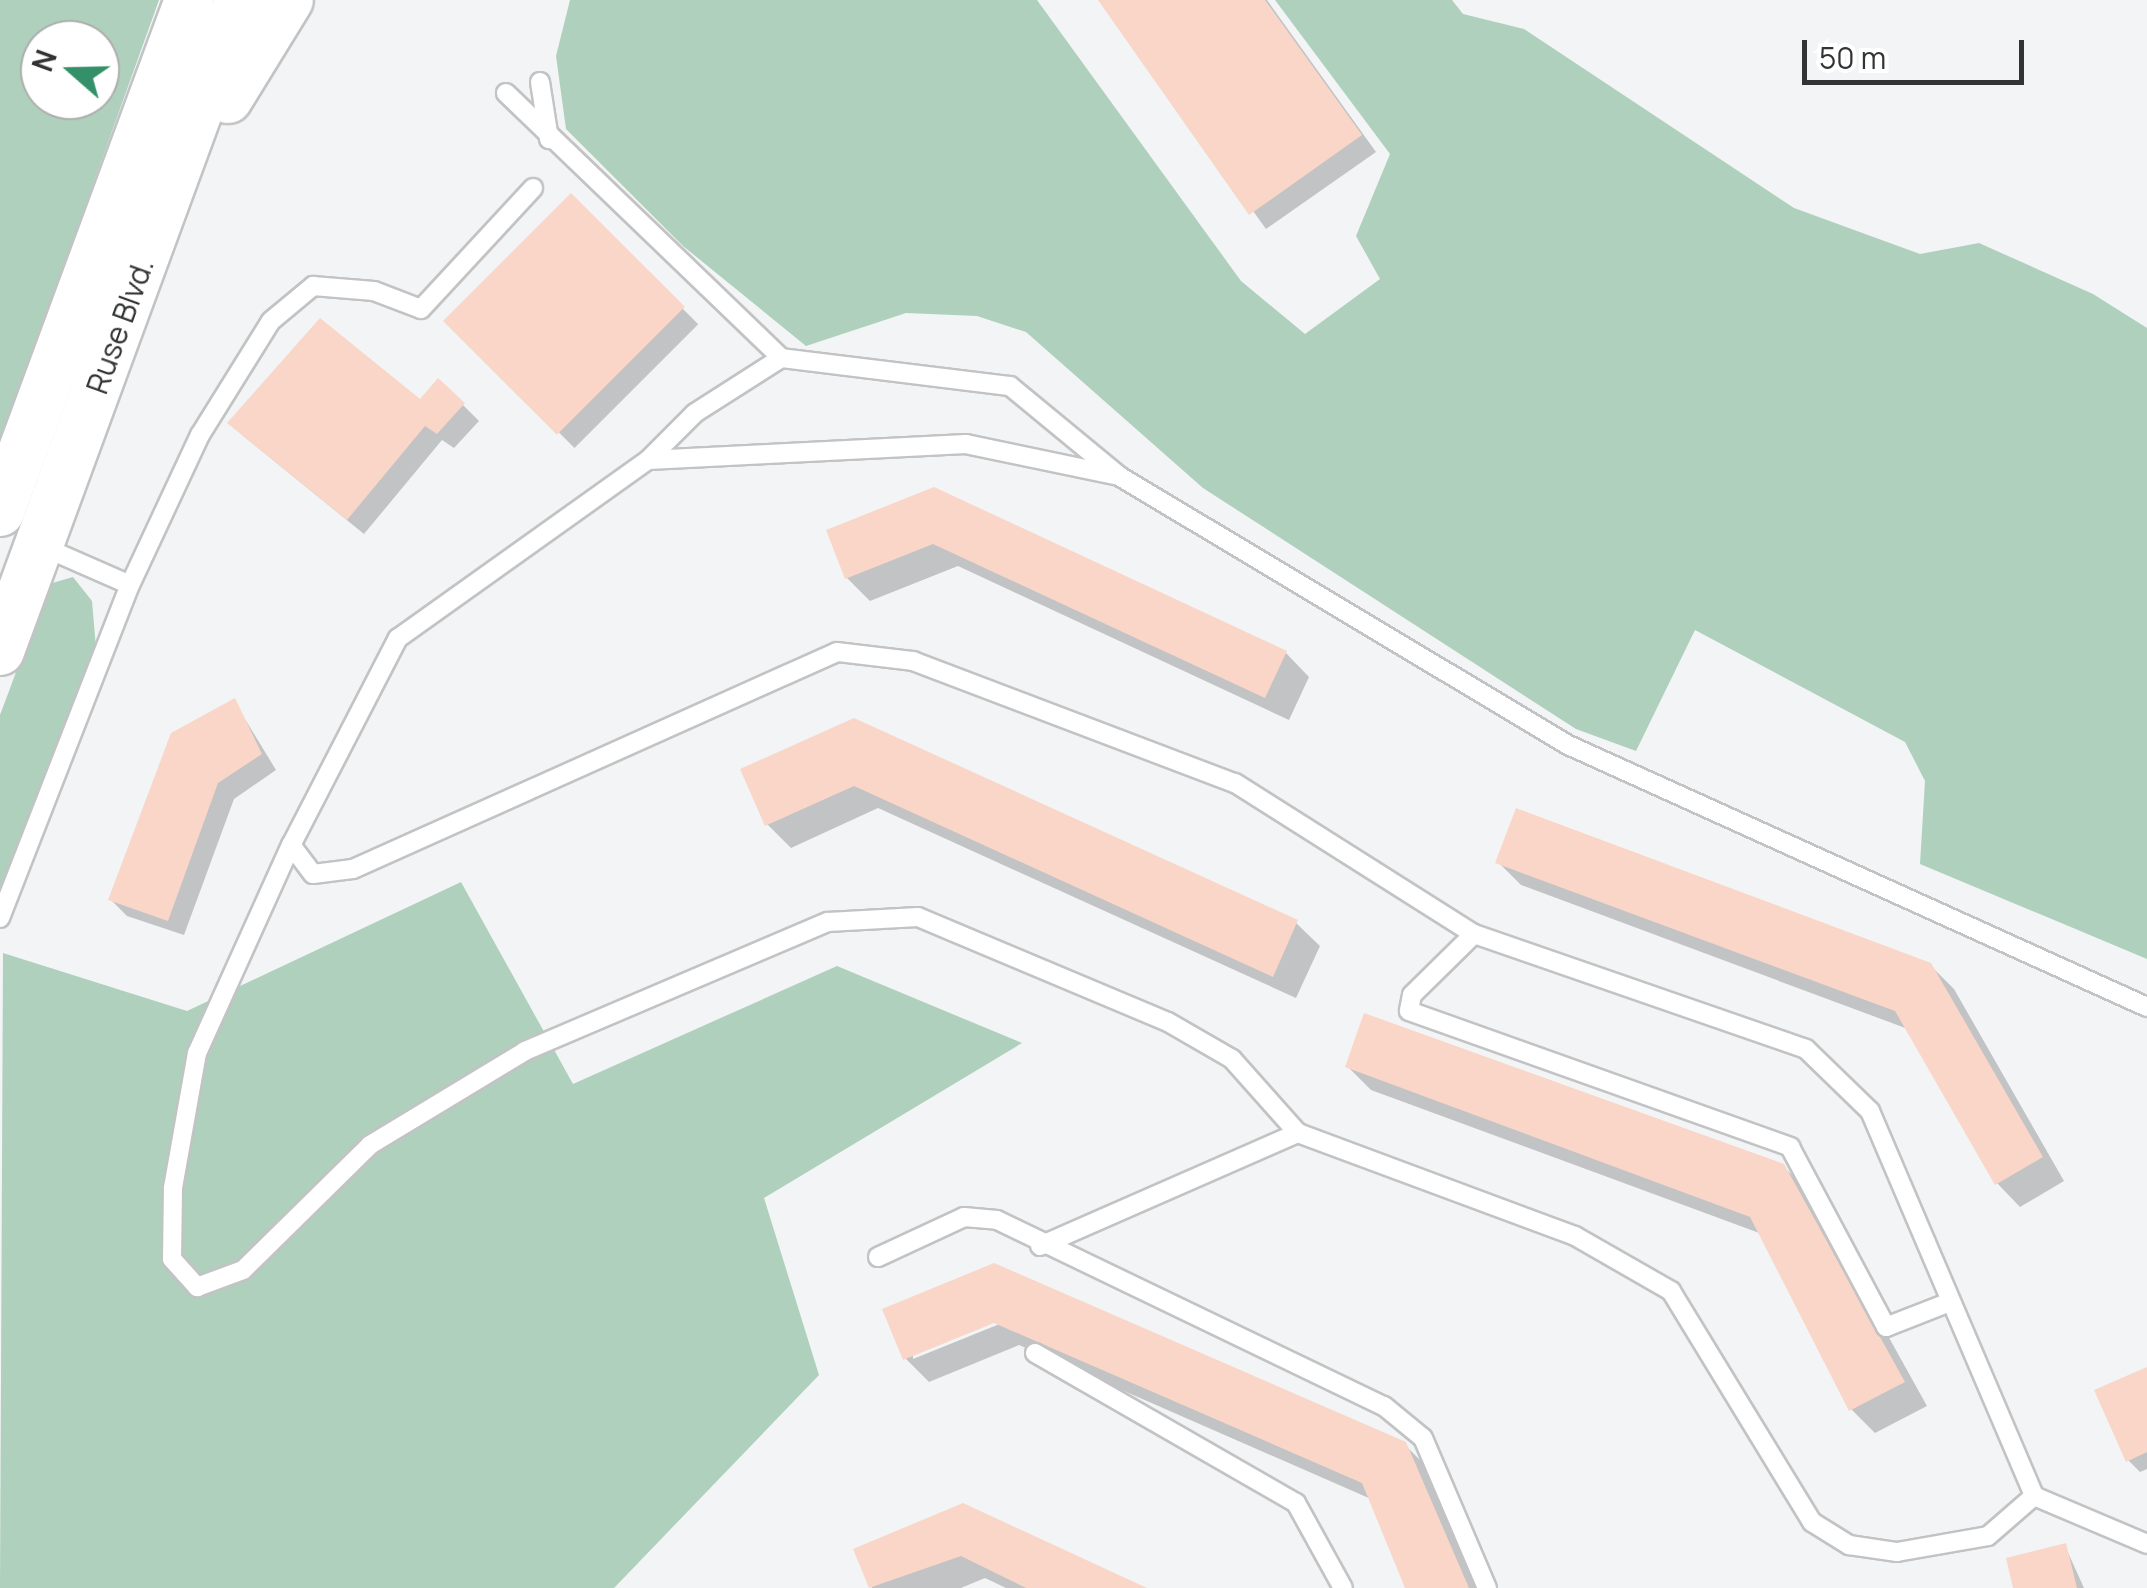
<!DOCTYPE html>
<style>
body{margin:0}
#map{position:relative;width:2147px;height:1588px;overflow:hidden;background:#f3f4f6;font-family:Manrope,sans-serif}
div>[style]{position:absolute}
[style*='--x']{left:calc(var(--x)*1px);top:calc(var(--y)*1px);width:calc(var(--w)*1px);rotate:calc(var(--a)*1deg)}
.green>*{inset:0;background:#afd0bc}
.shadow>*{inset:0;background:#0003;transform-origin:0 0}
.building>*{inset:0;background:#f9d6c8;transform-origin:0 0}
.roads{filter:drop-shadow(2px 0 #c2c3c4) drop-shadow(-2px 0 #c2c3c4) drop-shadow(0 2px #c2c3c4) drop-shadow(0 -2px #c2c3c4)}
.service>*{height:18px;margin:-9px;padding:0 9px;transform-origin:9px;border-radius:9px;background:#fff}
.secondary>*{height:48px;margin:-24px;padding:0 24px;transform-origin:24px;border-radius:24px;background:#fff}
span{translate:-50% -50%;white-space:nowrap;text-align:center;line-height:1.15;-webkit-text-stroke:9px #fff;paint-order:stroke}
.street-label{font-size:30px;color:#323333}
.north{position:absolute;left:20px;top:20px;width:100px;height:100px;box-sizing:border-box;background:#fff;border:2px solid #adadad;border-radius:50%;rotate:290deg;font-size:28px;font-weight:700;line-height:40px;text-align:center;color:#323333}
.north::after{content:'';display:block;margin:auto;width:35px;height:45px;background:#349068;clip-path:polygon(50% 0,100% 100%,50% 72%,0 100%)}
.scale{position:absolute;left:1802px;top:40px;width:222px;height:45px;box-sizing:border-box;border:5px solid #323333;border-top:0;padding-left:12px;font-size:30px;line-height:35px;white-space:nowrap;color:#323333;-webkit-text-stroke:8px #fff;paint-order:stroke}
</style>
<div id="map">
<div class="green">
<div style="clip-path:polygon(evenodd,0 0,159px 0,0 444px,0 0,40px 40px,100px 40px,100px 100px,40px 100px,40px 40px)"></div>
<div style="clip-path:polygon(570px 0,1037px 0,1241px 281px,1305px 334px,1380px 279px,1356px 236px,1390px 154px,1275px 0,1452px 0,1463px 14px,1524px 29px,1794px 208px,1920px 254px,1979px 243px,2093px 294px,2147px 328px,2147px 959px,1920px 864px,1925px 781px,1905px 742px,1695px 630px,1636px 751px,1576px 729px,1203px 488px,1026px 332px,977px 316px,906px 313px,806px 346px,683px 246px,566px 129px,556px 56px)"></div>
<div style="clip-path:polygon(73px 577px,92px 601px,96px 648px,0 890px,0 715px,49px 584px)"></div>
<div style="clip-path:polygon(461px 882px,573px 1084px,837px 966px,1022px 1043px,764px 1198px,819px 1375px,614px 1588px,0 1588px,3px 953px,187px 1011px)"></div>
</div>
<div class="shadow">
<div style="clip-path:polygon(1101px 0,1267px 0,1376px 152px,1266px 229px)"></div>
<div style="left:571px;top:197px;width:180px;height:175px;rotate:45deg"></div>
<div style="clip-path:polygon(463px 405px,479px 421px,454px 448px,442px 440px,364px 534px,242px 435px)"></div>
<div style="clip-path:polygon(934px 489px,1286px 653px,1309px 677px,1289px 720px,958px 566px,870px 601px,847px 578px)"></div>
<div style="clip-path:polygon(234px 701px,276px 770px,234px 799px,184px 935px,127px 916px,111px 900px)"></div>
<div style="clip-path:polygon(854px 721px,1296px 923px,1320px 946px,1296px 998px,878px 808px,791px 848px,767px 824px)"></div>
<div style="clip-path:polygon(1498px 862px,1930px 965px,1954px 989px,2064px 1181px,2020px 1207px,1997px 1183px,1908px 1029px,1521px 885px)"></div>
<div style="clip-path:polygon(1348px 1067px,1783px 1166px,1807px 1190px,1927px 1406px,1875px 1433px,1852px 1410px,1762px 1234px,1371px 1090px)"></div>
<div style="clip-path:polygon(evenodd,994px 1266px,1404px 1444px,1428px 1468px,1480px 1588px,1408px 1588px,1371px 1499px,1019px 1345px,929px 1382px,906px 1359px,886px 1310px,994px 1266px,1005px 1316px,1007px 1321px,913px 1359px,913px 1354px,1005px 1316px)"></div>
<div style="clip-path:polygon(2147px 1369px,2147px 1469px,2140px 1472px,2128px 1460px)"></div>
<div style="clip-path:polygon(963px 1506px,1141px 1588px,1006px 1588px,985px 1578px,961px 1588px,872px 1588px,856px 1551px)"></div>
<div style="clip-path:polygon(2065px 1546px,2084px 1588px,2016px 1588px)"></div>
</div>
<div class="building">
<div style="clip-path:polygon(1098px 0,1265px 0,1362px 135px,1249px 215px)"></div>
<div style="left:571px;top:193px;width:161px;height:181px;rotate:45deg"></div>
<div style="clip-path:polygon(320px 318px,420px 399px,438px 378px,465px 403px,437px 434px,425px 426px,347px 520px,227px 423px)"></div>
<div style="clip-path:polygon(934px 487px,1287px 651px,1265px 698px,933px 544px,845px 579px,826px 530px)"></div>
<div style="clip-path:polygon(235px 698px,262px 754px,218px 783px,168px 921px,108px 900px,171px 733px)"></div>
<div style="clip-path:polygon(854px 718px,1298px 920px,1273px 977px,854px 786px,765px 826px,740px 769px)"></div>
<div style="clip-path:polygon(1516px 808px,1931px 963px,2043px 1157px,1995px 1185px,1895px 1011px,1495px 863px)"></div>
<div style="clip-path:polygon(1364px 1013px,1784px 1164px,1905px 1382px,1849px 1411px,1750px 1217px,1345px 1067px)"></div>
<div style="clip-path:polygon(994px 1263px,1406px 1442px,1469px 1588px,1405px 1588px,1362px 1483px,994px 1323px,903px 1360px,882px 1309px)"></div>
<div style="clip-path:polygon(2147px 1367px,2147px 1452px,2126px 1462px,2094px 1390px)"></div>
<div style="clip-path:polygon(963px 1503px,1147px 1588px,1026px 1588px,961px 1556px,869px 1588px,853px 1549px)"></div>
<div style="clip-path:polygon(2066px 1543px,2077px 1588px,2013px 1588px,2006px 1558px)"></div>
</div>
<div class="roads">
<div class="service">
<div style="--x:540;--y:82;--w:58;--a:81"></div>
<div style="--x:506;--y:93;--w:382;--a:43.9"></div>
<div style="--x:648;--y:460;--w:66;--a:-45"></div>
<div style="--x:695;--y:413;--w:102;--a:-32.6"></div>
<div style="--x:781;--y:358;--w:231;--a:7"></div>
<div style="--x:1010;--y:386;--w:140;--a:39.5"></div>
<div style="--x:39;--y:545;--w:99;--a:23.7"></div>
<div style="--x:291;--y:845;--w:228;--a:114.3"></div>
<div style="--x:197;--y:1053;--w:137;--a:100.1"></div>
<div style="--x:173;--y:1188;--w:71;--a:90.8"></div>
<div style="--x:172;--y:1259;--w:38;--a:48"></div>
<div style="--x:197;--y:1287;--w:49;--a:-20.3"></div>
<div style="--x:243;--y:1270;--w:178;--a:-44.5"></div>
<div style="--x:370;--y:1145;--w:181;--a:-31.2"></div>
<div style="--x:525;--y:1051;--w:329;--a:-23.1"></div>
<div style="--x:828;--y:922;--w:90;--a:-3.2"></div>
<div style="--x:918;--y:917;--w:271;--a:22.8"></div>
<div style="--x:1168;--y:1022;--w:74;--a:30"></div>
<div style="--x:1232;--y:1059;--w:99;--a:48.3"></div>
<div style="--x:1298;--y:1133;--w:296;--a:20.4"></div>
<div style="--x:1575;--y:1236;--w:111;--a:29.8"></div>
<div style="--x:1671;--y:1291;--w:271;--a:58.6"></div>
<div style="--x:1812;--y:1522;--w:44;--a:31.9"></div>
<div style="--x:1849;--y:1545;--w:49;--a:8.3"></div>
<div style="--x:1897;--y:1552;--w:92;--a:-10"></div>
<div style="--x:1988;--y:1536;--w:61;--a:-41"></div>
<div style="--x:0;--y:918;--w:357;--a:-68.7"></div>
<div style="--x:130;--y:585;--w:166;--a:-65"></div>
<div style="--x:200;--y:435;--w:134;--a:-58.1"></div>
<div style="--x:271;--y:321;--w:55;--a:-39.8"></div>
<div style="--x:313;--y:286;--w:61;--a:4.7"></div>
<div style="--x:374;--y:291;--w:50;--a:21"></div>
<div style="--x:421;--y:309;--w:165;--a:-47.2"></div>
<div style="--x:1474;--y:934;--w:87;--a:135.5"></div>
<div style="--x:1412;--y:995;--w:16;--a:101"></div>
<div style="--x:1409;--y:1011;--w:405;--a:19.6"></div>
<div style="--x:1790;--y:1147;--w:204;--a:61.9"></div>
<div style="--x:1886;--y:1327;--w:69;--a:-21.3"></div>
<div style="--x:2147;--y:1007;--w:636;--a:-155.65"></div>
<div style="--x:1568;--y:745;--w:523;--a:-149.07"></div>
<div style="--x:1119;--y:476;--w:156;--a:-168.2"></div>
<div style="--x:966;--y:444;--w:318;--a:177.1"></div>
<div style="--x:648;--y:460;--w:307;--a:144.5"></div>
<div style="--x:398;--y:638;--w:233;--a:117.3"></div>
<div style="--x:291;--y:845;--w:36;--a:53"></div>
<div style="--x:313;--y:874;--w:40;--a:-7.1"></div>
<div style="--x:353;--y:869;--w:530;--a:-24.15"></div>
<div style="--x:837;--y:652;--w:77;--a:6.8"></div>
<div style="--x:913;--y:661;--w:344;--a:20.8"></div>
<div style="--x:1235;--y:783;--w:283;--a:32.3"></div>
<div style="--x:1474;--y:934;--w:351;--a:19.1"></div>
<div style="--x:1806;--y:1049;--w:89;--a:44.1"></div>
<div style="--x:1870;--y:1111;--w:418;--a:66.9"></div>
<div style="--x:2034;--y:1496;--w:123;--a:23"></div>
<div style="--x:1040;--y:1246;--w:282;--a:-23.7"></div>
<div style="--x:878;--y:1257;--w:95;--a:-24.9"></div>
<div style="--x:964;--y:1217;--w:33;--a:5"></div>
<div style="--x:997;--y:1220;--w:429;--a:25.7"></div>
<div style="--x:1384;--y:1406;--w:50;--a:39.4"></div>
<div style="--x:1423;--y:1438;--w:163;--a:66.9"></div>
<div style="--x:1035;--y:1353;--w:301;--a:29.9"></div>
<div style="--x:1296;--y:1503;--w:97;--a:61.1"></div>
</div>
<div class="secondary">
<div style="--x:228;--y:99;--w:116;--a:-58.4"></div>
<div style="--x:0;--y:512;--w:546;--a:-69.74"></div>
<div style="--x:0;--y:651;--w:693;--a:-69.84"></div>
</div>
</div>
<div class="street-label">
<span style="left:120px;top:326px;rotate:-70deg">Ruse Blvd.</span>
</div>
<div class="north">N</div>
<div class="scale">50 m</div>
</div>
